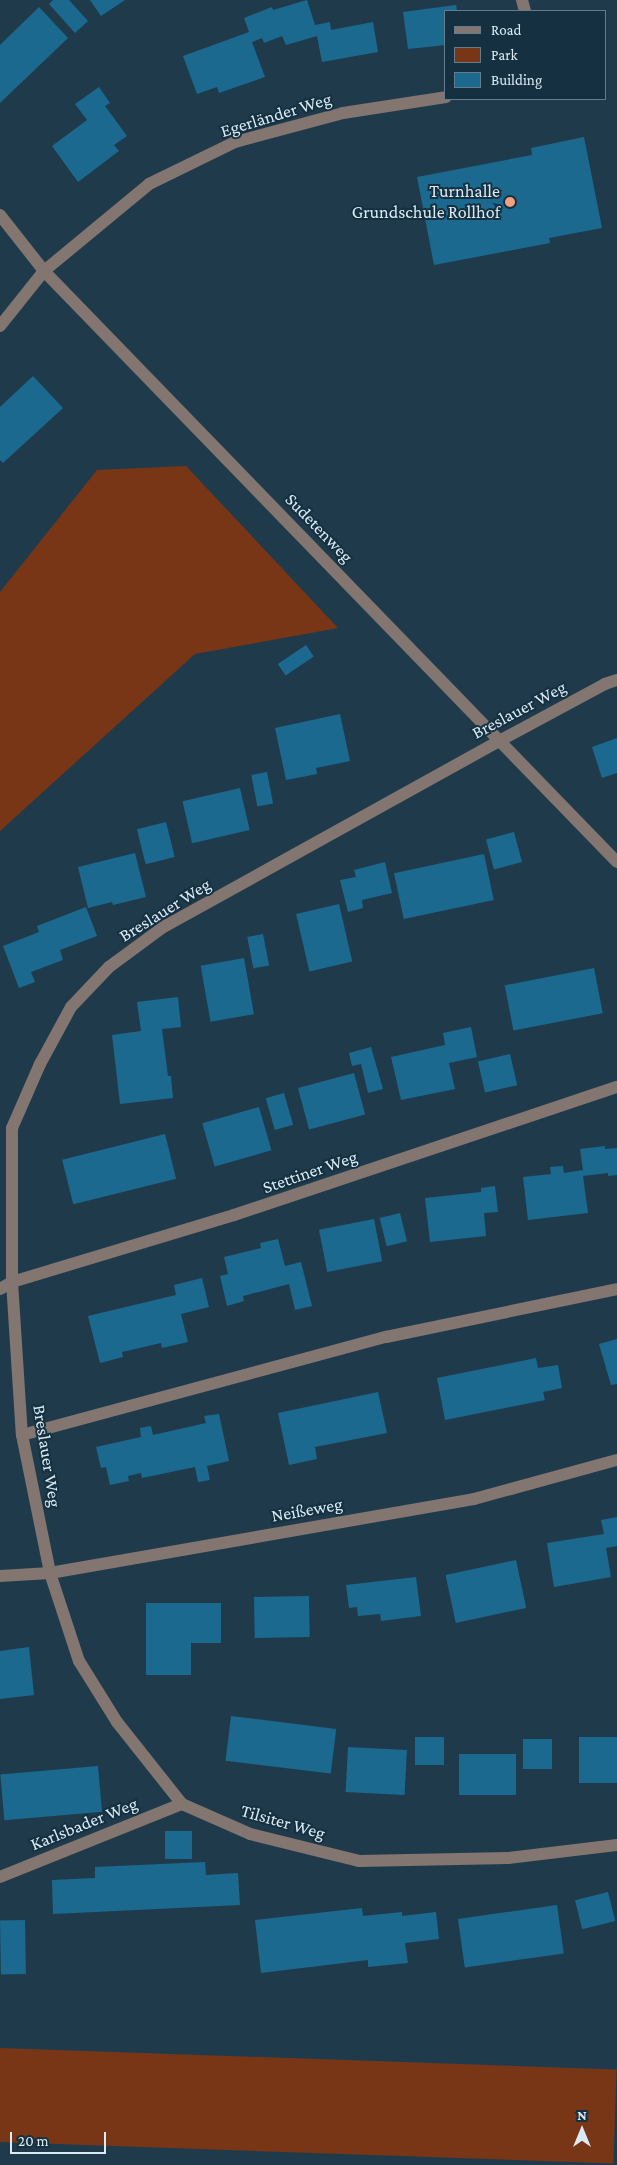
<!DOCTYPE html>
<meta charset="utf-8">
<style>
body{margin:0}
#map{position:relative;width:617px;height:2165px;overflow:hidden;background:#1f3b4b;font-family:"Crimson Pro",serif}
div>[style]{position:absolute}
[style*='--x']{left:calc(var(--x)*1px);top:calc(var(--y)*1px);width:calc(var(--w)*1px);rotate:calc(var(--a)*1deg)}
.green>*{inset:0;background:#783617;transform-origin:0 0}
.building>*{inset:0;background:#1c698f;transform-origin:0 0}
.minor>*{height:12px;margin:-6px;padding:0 6px;transform-origin:6px;border-radius:6px;background:#83756f}
.dots>*{width:14px;height:14px;translate:-50% -50%;box-sizing:border-box;border:2px solid #153141;border-radius:50%}
span{translate:-50% -50%;white-space:nowrap;text-align:center;line-height:1.15;-webkit-text-stroke:4px #153141;paint-order:stroke}
.street-label{font-size:18px;color:#dbebf5}
.poi-label{font-size:18px;color:#dbebf5}
.right{translate:-100% -50%;text-align:right}
.legend{position:absolute;left:444px;top:10px;width:162px;height:90px;box-sizing:border-box;background:#153141;border:1px solid #647b89;margin:0;padding:6px 9px;list-style:none;font-size:15px;color:#dbebf5}
.legend li{display:flex;align-items:center;gap:10px;height:25px}
.legend b{width:25px;border:1px solid #647b89}
.north{position:absolute;left:557px;top:2105px;width:50px;height:50px;-webkit-text-stroke:4px #153141;paint-order:stroke;rotate:0deg;font-size:14px;font-weight:700;line-height:20px;text-align:center;color:#dbebf5}
.north::after{content:'';display:block;margin:auto;width:18px;height:22px;background:#dbebf5;clip-path:polygon(50% 0,100% 100%,50% 72%,0 100%)}
.scale{position:absolute;left:10px;top:2132px;width:96px;height:22px;box-sizing:border-box;border:2px solid #dbebf5;border-top:0;padding-left:6px;font-size:15px;line-height:18px;white-space:nowrap;color:#dbebf5;-webkit-text-stroke:4px #153141;paint-order:stroke}
</style>
<div id="map">
<div class="green">
<div style="clip-path:polygon(186px 466px,338px 628px,195px 654px,0 831px,0 592px,97px 470px)"></div>
<div style="left:0;top:2048px;width:617px;height:94px;rotate:2deg"></div>
</div>
<div class="building">
<div style="clip-path:polygon(53px 0,69px 0,88px 21px,75px 33px,49px 4px)"></div>
<div style="clip-path:polygon(90px 0,125px 0,101px 16px)"></div>
<div style="clip-path:polygon(307px 0,315px 25px,330px 22px,331px 30px,373px 22px,378px 52px,322px 62px,317px 36px,286px 45px,282px 36px,264px 43px,262px 38px,252px 42px,265px 77px,219px 93px,217px 87px,197px 94px,183px 56px,249px 32px,244px 18px,272px 7px,273px 10px)"></div>
<div style="clip-path:polygon(456px 5px,457px 11px,446px 11px,446px 45px,408px 49px,403px 12px)"></div>
<div style="clip-path:polygon(39px 7px,68px 38px,0 103px,0 45px)"></div>
<div style="clip-path:polygon(99px 87px,110px 103px,105px 106px,127px 136px,114px 145px,119px 151px,78px 182px,52px 146px,87px 120px,75px 104px)"></div>
<div style="clip-path:polygon(584px 137px,602px 228px,549px 238px,550px 243px,434px 265px,417px 177px,532px 155px,531px 148px)"></div>
<div style="clip-path:polygon(33px 376px,63px 408px,3px 463px,0 460px,0 407px)"></div>
<div style="left:306px;top:645px;width:14px;height:34px;rotate:56deg"></div>
<div style="clip-path:polygon(340px 714px,350px 761px,316px 768px,317px 774px,286px 780px,275px 728px)"></div>
<div style="clip-path:polygon(617px 738px,617px 773px,602px 778px,592px 747px)"></div>
<div style="left:267px;top:772px;width:32px;height:16px;rotate:79deg"></div>
<div style="left:240px;top:788px;width:43px;height:59px;rotate:77deg"></div>
<div style="left:166px;top:822px;width:36px;height:30px;rotate:76deg"></div>
<div style="left:514px;top:832px;width:31px;height:29px;rotate:75deg"></div>
<div style="clip-path:polygon(135px 853px,146px 897px,113px 905px,112px 902px,88px 908px,78px 867px)"></div>
<div style="left:484px;top:854px;width:47px;height:92px;rotate:78deg"></div>
<div style="clip-path:polygon(385px 862px,392px 893px,362px 900px,363px 908px,348px 912px,340px 880px,356px 877px,354px 870px)"></div>
<div style="left:339px;top:904px;width:59px;height:44px;rotate:77deg"></div>
<div style="clip-path:polygon(86px 907px,97px 936px,60px 950px,63px 960px,31px 972px,35px 982px,19px 988px,3px 946px,39px 932px,37px 926px)"></div>
<div style="left:263px;top:934px;width:32px;height:16px;rotate:79deg"></div>
<div style="left:244px;top:958px;width:57px;height:44px;rotate:80deg"></div>
<div style="left:594px;top:968px;width:46px;height:91px;rotate:79deg"></div>
<div style="clip-path:polygon(178px 997px,181px 1027px,162px 1029px,168px 1076px,171px 1076px,173px 1098px,120px 1104px,112px 1035px,141px 1031px,137px 1002px)"></div>
<div style="clip-path:polygon(471px 1027px,477px 1057px,449px 1063px,455px 1089px,401px 1100px,391px 1057px,445px 1045px,443px 1033px)"></div>
<div style="clip-path:polygon(371px 1047px,383px 1089px,368px 1093px,361px 1064px,352px 1066px,349px 1053px)"></div>
<div style="left:510px;top:1054px;width:32px;height:33px;rotate:77deg"></div>
<div style="left:354px;top:1073px;width:43px;height:58px;rotate:75deg"></div>
<div style="left:284px;top:1093px;width:33px;height:19px;rotate:74deg"></div>
<div style="left:259px;top:1107px;width:45px;height:59px;rotate:74deg"></div>
<div style="left:165px;top:1134px;width:46px;height:106px;rotate:76deg"></div>
<div style="clip-path:polygon(605px 1146px,605px 1149px,617px 1148px,617px 1175px,608px 1176px,608px 1173px,583px 1176px,588px 1213px,528px 1220px,523px 1177px,551px 1174px,550px 1167px,563px 1166px,564px 1173px,583px 1170px,580px 1149px)"></div>
<div style="clip-path:polygon(495px 1186px,498px 1212px,484px 1213px,486px 1236px,430px 1242px,425px 1198px,481px 1192px,481px 1188px)"></div>
<div style="left:400px;top:1213px;width:29px;height:21px;rotate:76deg"></div>
<div style="left:374px;top:1219px;width:43px;height:56px;rotate:79deg"></div>
<div style="clip-path:polygon(278px 1239px,285px 1266px,301px 1262px,312px 1306px,295px 1310px,289px 1284px,243px 1296px,244px 1301px,227px 1306px,220px 1276px,228px 1274px,224px 1257px,261px 1248px,260px 1243px)"></div>
<div style="clip-path:polygon(202px 1278px,209px 1307px,181px 1314px,188px 1342px,162px 1348px,161px 1343px,122px 1352px,123px 1357px,100px 1363px,88px 1316px,176px 1295px,174px 1285px)"></div>
<div style="clip-path:polygon(617px 1339px,617px 1384px,611px 1385px,599px 1344px)"></div>
<div style="clip-path:polygon(536px 1358px,538px 1368px,558px 1365px,562px 1388px,543px 1392px,545px 1400px,445px 1420px,437px 1378px)"></div>
<div style="clip-path:polygon(378px 1392px,387px 1433px,315px 1447px,317px 1459px,289px 1465px,278px 1413px)"></div>
<div style="clip-path:polygon(219px 1414px,229px 1461px,207px 1466px,210px 1480px,198px 1482px,195px 1467px,142px 1478px,141px 1473px,128px 1476px,129px 1481px,110px 1485px,106px 1467px,101px 1468px,96px 1447px,141px 1437px,140px 1428px,151px 1426px,153px 1435px,206px 1423px,204px 1416px)"></div>
<div style="clip-path:polygon(617px 1517px,617px 1546px,606px 1548px,611px 1577px,554px 1587px,547px 1543px,604px 1534px,601px 1520px)"></div>
<div style="left:516px;top:1560px;width:49px;height:72px;rotate:78deg"></div>
<div style="clip-path:polygon(416px 1577px,421px 1616px,381px 1621px,380px 1614px,358px 1616px,357px 1607px,349px 1608px,346px 1585px)"></div>
<div style="left:309px;top:1596px;width:41px;height:55px;rotate:89deg"></div>
<div style="clip-path:polygon(146px 1603px,221px 1603px,221px 1643px,191px 1643px,191px 1675px,146px 1675px)"></div>
<div style="clip-path:polygon(29px 1647px,34px 1695px,0 1699px,0 1651px)"></div>
<div style="left:231px;top:1716px;width:106px;height:45px;rotate:7deg"></div>
<div style="left:415px;top:1737px;width:29px;height:28px"></div>
<div style="left:579px;top:1737px;width:38px;height:46px"></div>
<div style="left:523px;top:1739px;width:29px;height:30px"></div>
<div style="left:348px;top:1747px;width:59px;height:45px;rotate:3deg"></div>
<div style="left:459px;top:1754px;width:57px;height:41px"></div>
<div style="left:98px;top:1766px;width:46px;height:98px;rotate:85deg"></div>
<div style="left:165px;top:1831px;width:27px;height:28px"></div>
<div style="clip-path:polygon(205px 1862px,206px 1875px,238px 1873px,240px 1905px,53px 1914px,52px 1880px,95px 1878px,95px 1867px)"></div>
<div style="left:608px;top:1892px;width:30px;height:34px;rotate:76deg"></div>
<div style="left:557px;top:1905px;width:49px;height:100px;rotate:82deg"></div>
<div style="clip-path:polygon(362px 1908px,363px 1916px,402px 1912px,402px 1916px,436px 1912px,439px 1939px,405px 1943px,408px 1963px,368px 1967px,368px 1960px,261px 1973px,255px 1920px)"></div>
<div style="left:25px;top:1920px;width:54px;height:25px;rotate:89deg"></div>
</div>
<div class="minor">
<div style="--x:522;--y:0;--w:11;--a:75"></div>
<div style="--x:0;--y:215;--w:71;--a:51.8"></div>
<div style="--x:44;--y:271;--w:823;--a:45.89"></div>
<div style="--x:0;--y:326;--w:70;--a:-51.3"></div>
<div style="--x:44;--y:271;--w:136;--a:-39.6"></div>
<div style="--x:149;--y:184;--w:96;--a:-26"></div>
<div style="--x:235;--y:142;--w:112;--a:-15"></div>
<div style="--x:343;--y:113;--w:104;--a:-8.8"></div>
<div style="--x:617;--y:680;--w:13;--a:162"></div>
<div style="--x:605;--y:684;--w:118;--a:151.7"></div>
<div style="--x:501;--y:740;--w:388;--a:151"></div>
<div style="--x:162;--y:928;--w:66;--a:143.7"></div>
<div style="--x:109;--y:967;--w:55;--a:133.5"></div>
<div style="--x:71;--y:1007;--w:65;--a:118.5"></div>
<div style="--x:40;--y:1064;--w:70;--a:113.6"></div>
<div style="--x:12;--y:1128;--w:154;--a:90"></div>
<div style="--x:12;--y:1282;--w:153;--a:86.3"></div>
<div style="--x:22;--y:1435;--w:141;--a:78.5"></div>
<div style="--x:50;--y:1573;--w:93;--a:71.8"></div>
<div style="--x:79;--y:1661;--w:72;--a:58.1"></div>
<div style="--x:117;--y:1722;--w:105;--a:51.6"></div>
<div style="--x:182;--y:1804;--w:74;--a:23.8"></div>
<div style="--x:250;--y:1834;--w:112;--a:13.9"></div>
<div style="--x:359;--y:1861;--w:149;--a:-1.2"></div>
<div style="--x:508;--y:1858;--w:110;--a:-6.8"></div>
<div style="--x:0;--y:1289;--w:14;--a:-30"></div>
<div style="--x:12;--y:1282;--w:232;--a:-16.8"></div>
<div style="--x:234;--y:1215;--w:404;--a:-18.5"></div>
<div style="--x:22;--y:1435;--w:377;--a:-15.1"></div>
<div style="--x:386;--y:1337;--w:236;--a:-11.7"></div>
<div style="--x:0;--y:1576;--w:50;--a:-3.4"></div>
<div style="--x:50;--y:1573;--w:430;--a:-9.9"></div>
<div style="--x:474;--y:1499;--w:148;--a:-15.3"></div>
<div style="--x:0;--y:1877;--w:196;--a:-21.9"></div>
</div>
<div class="dots">
<div style="left:510px;top:202px;background:#f2a17e"></div>
</div>
<div class="street-label">
<span style="left:276px;top:115px;rotate:-17deg">Egerländer Weg</span>
<span style="left:319px;top:528px;rotate:46deg">Sudetenweg</span>
<span style="left:519px;top:710px;rotate:-28deg">Breslauer Weg</span>
<span style="left:165px;top:910px;rotate:-32deg">Breslauer Weg</span>
<span style="left:310px;top:1172px;rotate:-19deg">Stettiner Weg</span>
<span style="left:47px;top:1456px;rotate:81deg">Breslauer Weg</span>
<span style="left:307px;top:1510px;rotate:-10deg">Neißeweg</span>
<span style="left:283px;top:1822px;rotate:16deg">Tilsiter Weg</span>
<span style="left:84px;top:1824px;rotate:-22deg">Karlsbader Weg</span>
</div>
<div class="poi-label">
<span class="right" style="left:500px;top:202px">Turnhalle<br>Grundschule Rollhof</span>
</div>
<ul class="legend">
<li><b style="height:6px;background:#83756f"></b>Road</li>
<li><b style="height:14px;background:#783617"></b>Park</li>
<li><b style="height:14px;background:#1c698f"></b>Building</li>
</ul>
<div class="north">N</div>
<div class="scale">20 m</div>
</div>
